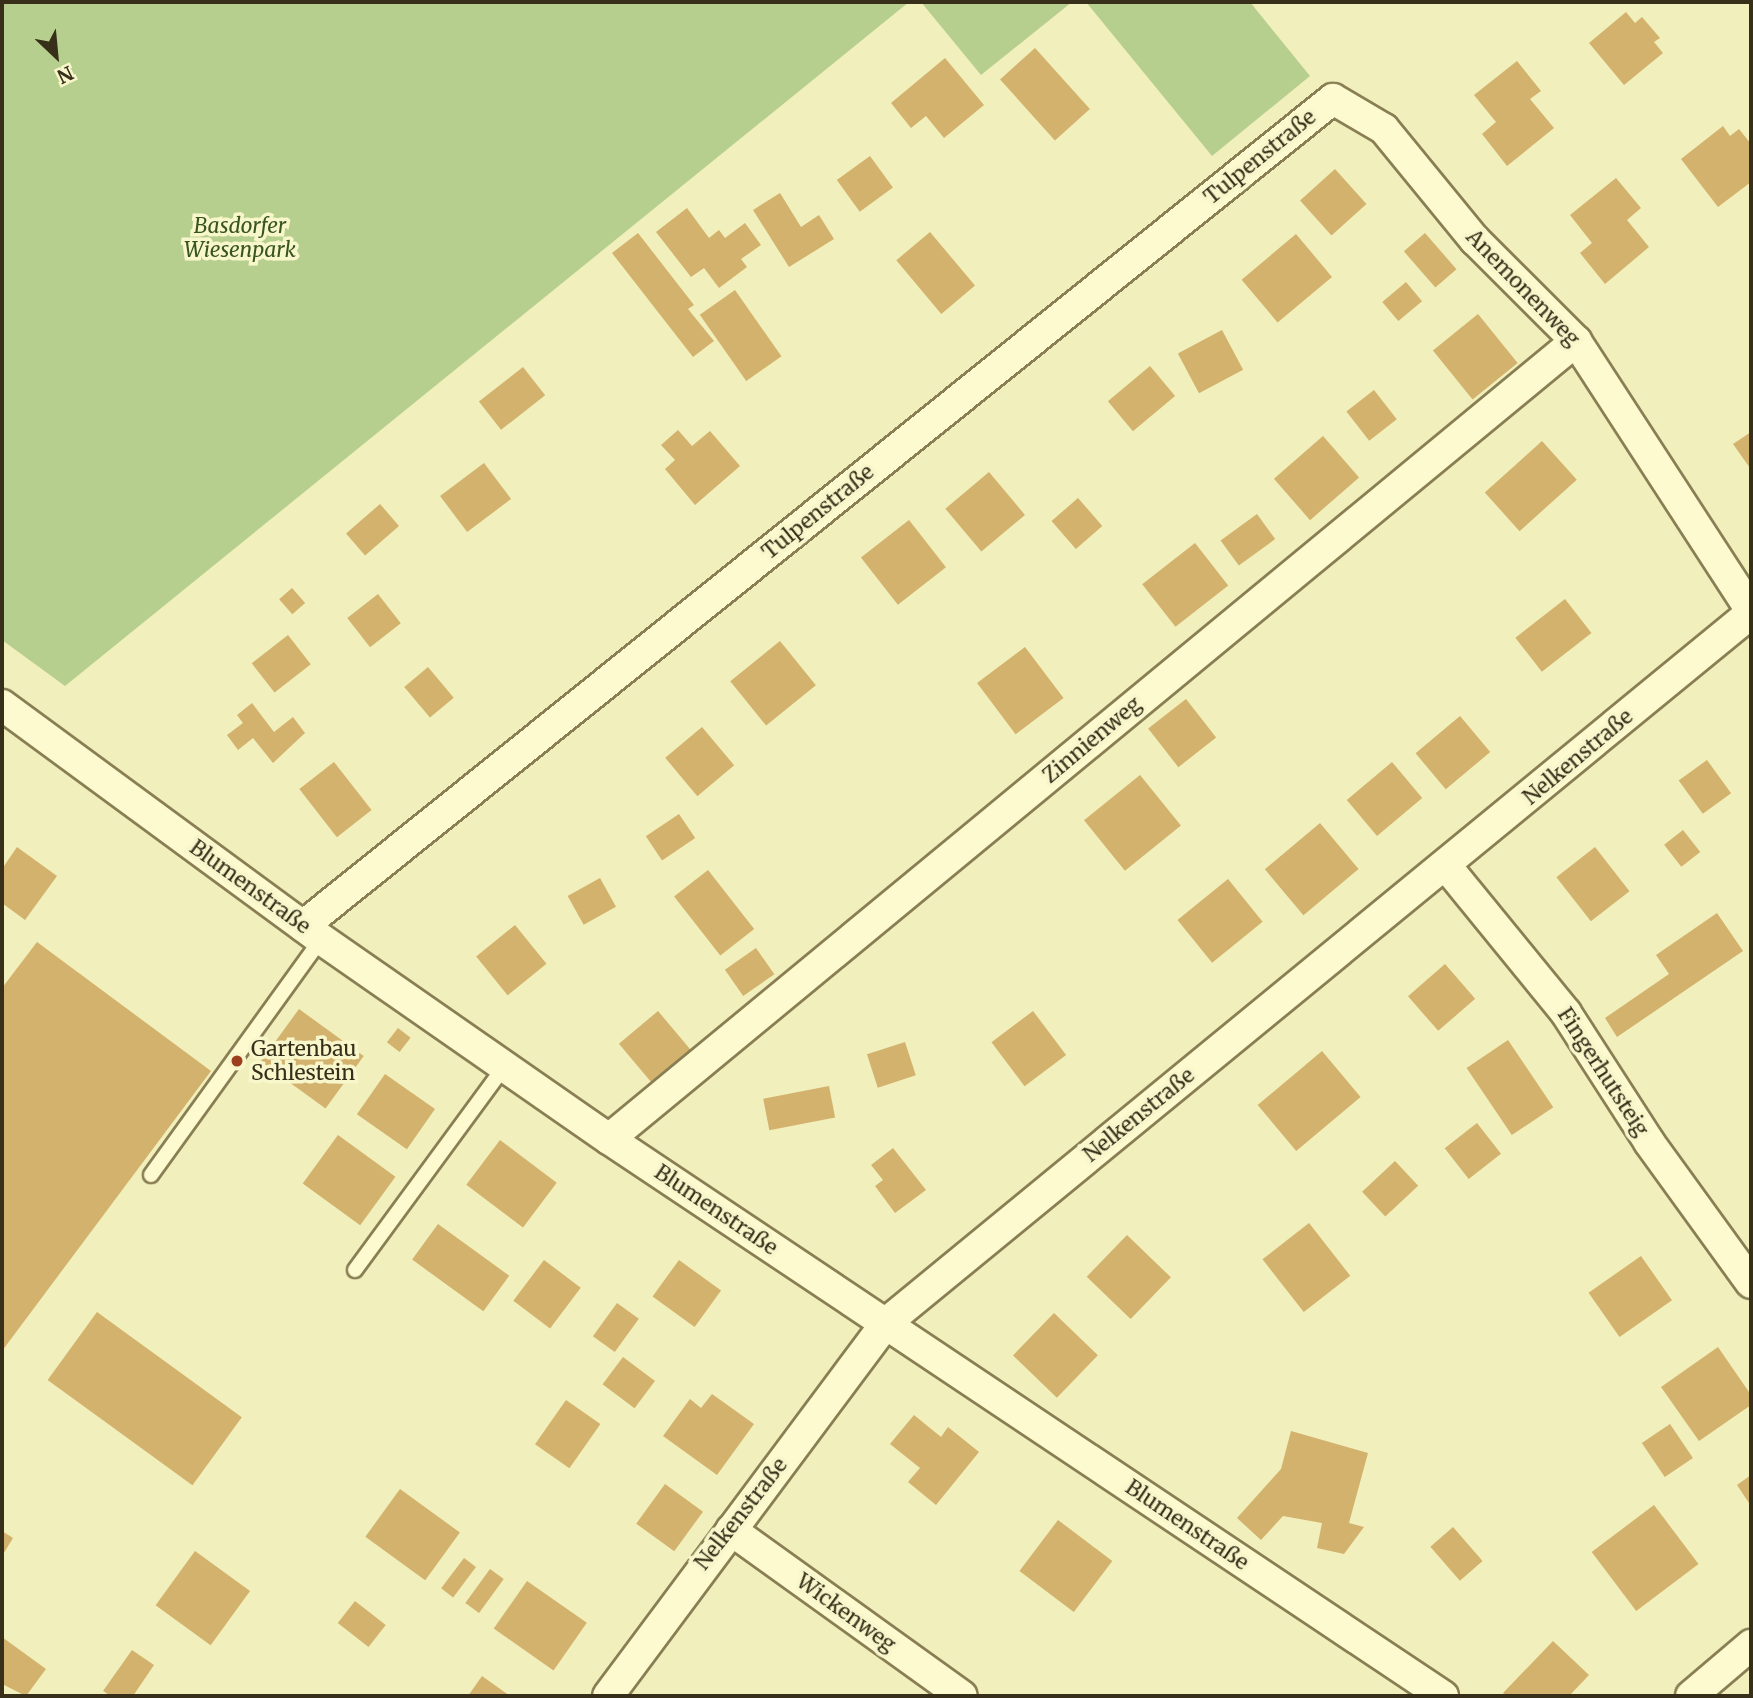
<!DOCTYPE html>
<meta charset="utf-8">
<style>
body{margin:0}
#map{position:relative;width:1753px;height:1698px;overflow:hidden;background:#f1efbb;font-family:Merriweather,serif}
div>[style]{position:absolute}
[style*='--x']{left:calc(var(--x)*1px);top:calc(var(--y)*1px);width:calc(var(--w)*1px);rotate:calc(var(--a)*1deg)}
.green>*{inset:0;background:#b7cf8e}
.building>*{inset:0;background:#d3b26d;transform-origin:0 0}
.roads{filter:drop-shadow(2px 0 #897e54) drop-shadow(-2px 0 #897e54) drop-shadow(0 2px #897e54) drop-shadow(0 -2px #897e54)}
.lane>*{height:14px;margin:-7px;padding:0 7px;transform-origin:7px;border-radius:7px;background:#fcface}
.street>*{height:30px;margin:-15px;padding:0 15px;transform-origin:15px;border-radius:15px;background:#fcface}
.dots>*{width:19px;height:19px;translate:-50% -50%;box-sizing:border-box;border:4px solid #f8f7cb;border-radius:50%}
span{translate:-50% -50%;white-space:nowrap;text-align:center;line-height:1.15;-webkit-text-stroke:7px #f8f7cb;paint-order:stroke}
.street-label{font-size:21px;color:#372f1a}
.park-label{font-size:21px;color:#39551f;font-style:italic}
.poi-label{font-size:21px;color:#372f1a}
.left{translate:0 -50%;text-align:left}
.frame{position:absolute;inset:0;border:4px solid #372f1a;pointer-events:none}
.north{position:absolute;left:21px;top:21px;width:70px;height:70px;-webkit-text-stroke:5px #f8f7cb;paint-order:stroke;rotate:154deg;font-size:19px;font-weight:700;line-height:28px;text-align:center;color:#372f1a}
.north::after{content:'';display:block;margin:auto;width:24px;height:32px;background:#372f1a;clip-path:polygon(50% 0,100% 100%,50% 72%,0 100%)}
</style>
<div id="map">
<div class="green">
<div style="clip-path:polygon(2px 2px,909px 2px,65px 686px,2px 640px)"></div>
<div style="clip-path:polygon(921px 2px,1072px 2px,981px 75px)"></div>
<div style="clip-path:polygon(1086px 2px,1250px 2px,1310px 76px,1212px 156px)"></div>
</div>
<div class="building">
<div style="clip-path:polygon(1626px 12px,1635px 23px,1642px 17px,1660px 38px,1654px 42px,1663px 53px,1624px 85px,1589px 43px)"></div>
<div style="left:1035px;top:48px;width:82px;height:47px;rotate:48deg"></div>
<div style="clip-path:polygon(945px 58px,984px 105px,944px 138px,926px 116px,911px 128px,891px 103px)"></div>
<div style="clip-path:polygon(1517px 61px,1541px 91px,1530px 99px,1554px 128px,1507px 166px,1482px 134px,1496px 122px,1474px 95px)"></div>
<div style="clip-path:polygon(1723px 126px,1730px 136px,1739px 129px,1751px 144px,1751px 182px,1718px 207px,1681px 159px)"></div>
<div style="left:870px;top:156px;width:39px;height:41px;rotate:54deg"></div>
<div style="left:1335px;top:169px;width:47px;height:47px;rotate:48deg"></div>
<div style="clip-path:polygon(1616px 178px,1641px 208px,1627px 220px,1649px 247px,1605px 284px,1580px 253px,1592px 243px,1570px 215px)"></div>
<div style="clip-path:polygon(780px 193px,801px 227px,819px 215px,834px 239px,789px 267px,753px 210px)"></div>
<div style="clip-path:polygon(687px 208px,709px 238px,719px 230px,725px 238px,745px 223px,761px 245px,741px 259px,747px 267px,719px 288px,704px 268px,691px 277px,656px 232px)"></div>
<div style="left:930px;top:232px;width:70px;height:44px;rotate:50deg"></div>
<div style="clip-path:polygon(638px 233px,694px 305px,688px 309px,714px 341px,693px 357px,612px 253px)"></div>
<div style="left:1425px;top:233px;width:48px;height:28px;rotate:49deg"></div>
<div style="left:1296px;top:234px;width:56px;height:71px;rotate:50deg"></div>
<div style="left:1406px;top:282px;width:25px;height:31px;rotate:50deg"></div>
<div style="left:735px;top:290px;width:81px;height:43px;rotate:55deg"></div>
<div style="left:1478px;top:314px;width:63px;height:58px;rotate:51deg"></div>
<div style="left:1222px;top:330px;width:45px;height:50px;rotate:62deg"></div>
<div style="left:1150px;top:366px;width:39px;height:55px;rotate:50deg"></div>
<div style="left:523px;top:367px;width:36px;height:56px;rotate:52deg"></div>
<div style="left:1374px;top:390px;width:37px;height:35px;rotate:52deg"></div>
<div style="clip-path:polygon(678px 430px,692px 446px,710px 431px,740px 466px,695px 505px,665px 469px,675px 460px,661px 445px)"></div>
<div style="clip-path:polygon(1751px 432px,1751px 467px,1750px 468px,1733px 444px)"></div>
<div style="left:1323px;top:436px;width:55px;height:65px;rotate:49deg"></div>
<div style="left:1542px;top:441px;width:52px;height:77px;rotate:48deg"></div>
<div style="left:484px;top:463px;width:45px;height:55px;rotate:53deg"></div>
<div style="left:989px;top:472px;width:56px;height:57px;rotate:50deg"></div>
<div style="left:1078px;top:498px;width:37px;height:35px;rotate:49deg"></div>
<div style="left:380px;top:504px;width:29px;height:45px;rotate:49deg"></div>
<div style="left:1257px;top:514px;width:31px;height:45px;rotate:54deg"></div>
<div style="left:909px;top:520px;width:60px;height:61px;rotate:52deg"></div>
<div style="left:1195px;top:543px;width:54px;height:67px;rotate:52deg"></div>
<div style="left:292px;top:588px;width:20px;height:17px;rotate:49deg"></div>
<div style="left:378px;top:594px;width:37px;height:39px;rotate:52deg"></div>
<div style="left:1565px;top:599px;width:43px;height:63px;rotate:52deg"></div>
<div style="left:288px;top:635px;width:37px;height:46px;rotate:52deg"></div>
<div style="left:780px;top:641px;width:57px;height:64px;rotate:51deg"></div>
<div style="left:1025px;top:647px;width:64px;height:60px;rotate:53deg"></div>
<div style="left:428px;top:667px;width:40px;height:31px;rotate:50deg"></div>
<div style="left:1186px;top:699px;width:49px;height:48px;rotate:52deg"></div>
<div style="clip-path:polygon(252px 703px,274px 732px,293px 717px,305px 733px,273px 763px,253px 738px,238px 750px,227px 735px,243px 723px,237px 715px)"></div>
<div style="left:1460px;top:716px;width:47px;height:58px;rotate:50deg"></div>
<div style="left:702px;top:727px;width:50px;height:48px;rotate:50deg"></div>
<div style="left:1707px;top:760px;width:41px;height:35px;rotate:54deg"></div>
<div style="left:334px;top:762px;width:61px;height:44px;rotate:52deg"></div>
<div style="left:1392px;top:762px;width:47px;height:59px;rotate:50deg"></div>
<div style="left:1140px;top:775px;width:65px;height:72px;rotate:51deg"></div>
<div style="left:679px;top:814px;width:29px;height:40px;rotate:56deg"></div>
<div style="left:1320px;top:823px;width:60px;height:72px;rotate:50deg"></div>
<div style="left:1683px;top:830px;width:28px;height:24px;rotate:52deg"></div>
<div style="clip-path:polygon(17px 847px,57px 876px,25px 920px,2px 903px,2px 869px)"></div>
<div style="left:1595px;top:847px;width:56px;height:49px;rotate:52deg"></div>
<div style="left:708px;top:870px;width:75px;height:43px;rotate:52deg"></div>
<div style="left:600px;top:878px;width:33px;height:37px;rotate:61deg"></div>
<div style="left:1228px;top:879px;width:55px;height:65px;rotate:51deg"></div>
<div style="clip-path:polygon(1717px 913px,1743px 951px,1617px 1037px,1605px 1018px,1669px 974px,1656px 955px)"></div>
<div style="left:515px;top:925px;width:50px;height:50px;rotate:51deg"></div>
<div style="clip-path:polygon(37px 942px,211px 1071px,2px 1351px,2px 988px)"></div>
<div style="left:756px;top:948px;width:32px;height:38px;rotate:55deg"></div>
<div style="left:1445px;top:964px;width:46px;height:49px;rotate:49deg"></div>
<div style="left:299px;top:1009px;width:80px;height:65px;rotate:36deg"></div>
<div style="left:658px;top:1011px;width:52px;height:51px;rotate:50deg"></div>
<div style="left:1033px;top:1011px;width:55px;height:52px;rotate:53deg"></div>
<div style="left:398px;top:1028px;width:16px;height:18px;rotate:38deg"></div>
<div style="left:1508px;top:1040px;width:81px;height:50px;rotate:56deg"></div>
<div style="left:905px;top:1042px;width:35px;height:40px;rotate:72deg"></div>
<div style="left:1322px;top:1051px;width:60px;height:84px;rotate:50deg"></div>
<div style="left:385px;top:1074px;width:61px;height:49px;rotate:35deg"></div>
<div style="left:829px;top:1086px;width:32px;height:67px;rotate:79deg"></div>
<div style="left:1477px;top:1123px;width:39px;height:41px;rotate:52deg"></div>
<div style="left:338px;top:1135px;width:71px;height:60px;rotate:36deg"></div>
<div style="left:500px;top:1140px;width:71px;height:56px;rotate:37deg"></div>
<div style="clip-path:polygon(893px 1148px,926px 1190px,895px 1213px,875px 1186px,883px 1180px,871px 1165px)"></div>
<div style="left:1395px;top:1161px;width:34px;height:45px;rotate:47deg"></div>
<div style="left:1309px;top:1223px;width:67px;height:59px;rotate:52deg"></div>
<div style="left:438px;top:1224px;width:88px;height:44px;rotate:36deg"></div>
<div style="left:1127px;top:1235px;width:61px;height:58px;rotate:44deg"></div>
<div style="left:1641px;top:1256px;width:54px;height:64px;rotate:55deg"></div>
<div style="left:544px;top:1260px;width:46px;height:51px;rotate:37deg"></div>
<div style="left:679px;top:1260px;width:52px;height:45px;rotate:36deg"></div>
<div style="left:617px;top:1303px;width:27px;height:41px;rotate:36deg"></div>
<div style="left:97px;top:1312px;width:179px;height:84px;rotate:36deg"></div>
<div style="left:1054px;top:1313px;width:61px;height:59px;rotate:44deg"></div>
<div style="clip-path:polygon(1718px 1347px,1751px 1395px,1751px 1405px,1699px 1441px,1661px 1387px)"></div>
<div style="left:623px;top:1357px;width:40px;height:34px;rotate:37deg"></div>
<div style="clip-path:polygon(712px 1394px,754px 1424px,717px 1475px,663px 1436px,690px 1399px,701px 1408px)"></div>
<div style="left:566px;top:1400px;width:42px;height:54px;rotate:35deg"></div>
<div style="clip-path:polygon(914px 1415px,941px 1437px,948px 1427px,979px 1452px,936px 1505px,908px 1482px,920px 1468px,890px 1444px)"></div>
<div style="left:1670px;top:1424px;width:41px;height:34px;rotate:56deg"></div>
<div style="clip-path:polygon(1291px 1431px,1368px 1453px,1349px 1523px,1364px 1527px,1344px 1554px,1317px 1548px,1322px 1523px,1283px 1516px,1261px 1540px,1237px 1518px,1281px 1469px)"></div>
<div style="clip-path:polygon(1751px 1475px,1751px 1506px,1737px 1485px)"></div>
<div style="left:665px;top:1484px;width:47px;height:49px;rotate:36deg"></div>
<div style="left:400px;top:1489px;width:74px;height:59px;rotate:36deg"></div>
<div style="left:1654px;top:1505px;width:74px;height:78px;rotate:53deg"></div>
<div style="left:1058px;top:1520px;width:68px;height:64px;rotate:37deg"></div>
<div style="left:1453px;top:1527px;width:45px;height:30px;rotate:49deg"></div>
<div style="clip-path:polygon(2px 1531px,13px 1538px,2px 1556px)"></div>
<div style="left:195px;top:1551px;width:68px;height:67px;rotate:36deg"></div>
<div style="left:464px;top:1558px;width:15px;height:38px;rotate:37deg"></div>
<div style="left:490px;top:1569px;width:17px;height:42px;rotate:36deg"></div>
<div style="left:527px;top:1581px;width:73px;height:58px;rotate:35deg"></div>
<div style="left:355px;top:1601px;width:39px;height:28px;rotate:38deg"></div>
<div style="clip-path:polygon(2px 1637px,46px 1669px,26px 1696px,2px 1684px)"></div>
<div style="clip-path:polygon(1553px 1641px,1589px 1675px,1569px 1696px,1506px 1696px,1503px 1693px)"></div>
<div style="clip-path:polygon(132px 1650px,154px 1665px,133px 1696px,111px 1696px,103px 1691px)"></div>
<div style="clip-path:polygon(482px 1676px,510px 1696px,468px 1696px)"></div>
</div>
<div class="roads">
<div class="lane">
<div style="--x:151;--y:1175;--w:291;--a:-54.2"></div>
<div style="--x:355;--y:1270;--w:253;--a:-53.7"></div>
</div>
<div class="street">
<div style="--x:2;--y:705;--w:396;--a:36.3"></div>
<div style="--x:321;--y:939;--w:351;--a:34.8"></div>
<div style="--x:609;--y:1139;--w:1003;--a:33.74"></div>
<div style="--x:1447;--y:867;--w:188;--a:50.8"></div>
<div style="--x:1566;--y:1013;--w:153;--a:57.2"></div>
<div style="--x:1649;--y:1142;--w:174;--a:54.1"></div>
<div style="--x:303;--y:926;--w:1321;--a:-38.76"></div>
<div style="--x:1333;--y:99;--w:59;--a:30.5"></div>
<div style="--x:1384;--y:129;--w:144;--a:50.7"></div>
<div style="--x:1475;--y:240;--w:143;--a:45"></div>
<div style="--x:1576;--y:341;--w:321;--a:57"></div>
<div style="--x:609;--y:1139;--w:1254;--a:-39.53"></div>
<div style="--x:731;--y:1530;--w:284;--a:35.7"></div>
<div style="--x:608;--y:1696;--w:465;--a:-53.3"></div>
<div style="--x:886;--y:1323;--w:1119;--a:-39.38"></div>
<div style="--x:1691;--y:1696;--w:79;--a:-40.4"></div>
</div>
</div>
<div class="dots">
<div style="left:237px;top:1061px;background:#9d3f1f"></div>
</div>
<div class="street-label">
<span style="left:1260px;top:157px;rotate:-39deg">Tulpenstraße</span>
<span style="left:1523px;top:288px;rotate:46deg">Anemonenweg</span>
<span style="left:818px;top:512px;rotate:-39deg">Tulpenstraße</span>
<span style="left:1092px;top:740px;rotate:-40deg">Zinnienweg</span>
<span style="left:1578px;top:757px;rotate:-40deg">Nelkenstraße</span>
<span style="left:250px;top:887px;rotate:36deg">Blumenstraße</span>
<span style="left:1603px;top:1072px;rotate:57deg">Fingerhutsteig</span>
<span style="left:1139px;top:1115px;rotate:-39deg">Nelkenstraße</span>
<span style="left:716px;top:1210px;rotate:34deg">Blumenstraße</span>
<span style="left:741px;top:1514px;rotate:-52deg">Nelkenstraße</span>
<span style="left:1187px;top:1525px;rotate:34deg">Blumenstraße</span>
<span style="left:846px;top:1613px;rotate:36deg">Wickenweg</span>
</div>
<div class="park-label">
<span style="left:240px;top:238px">Basdorfer<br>Wiesenpark</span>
</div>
<div class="poi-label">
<span class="left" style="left:251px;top:1061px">Gartenbau<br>Schlestein</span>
</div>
<div class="frame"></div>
<div class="north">N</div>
</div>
